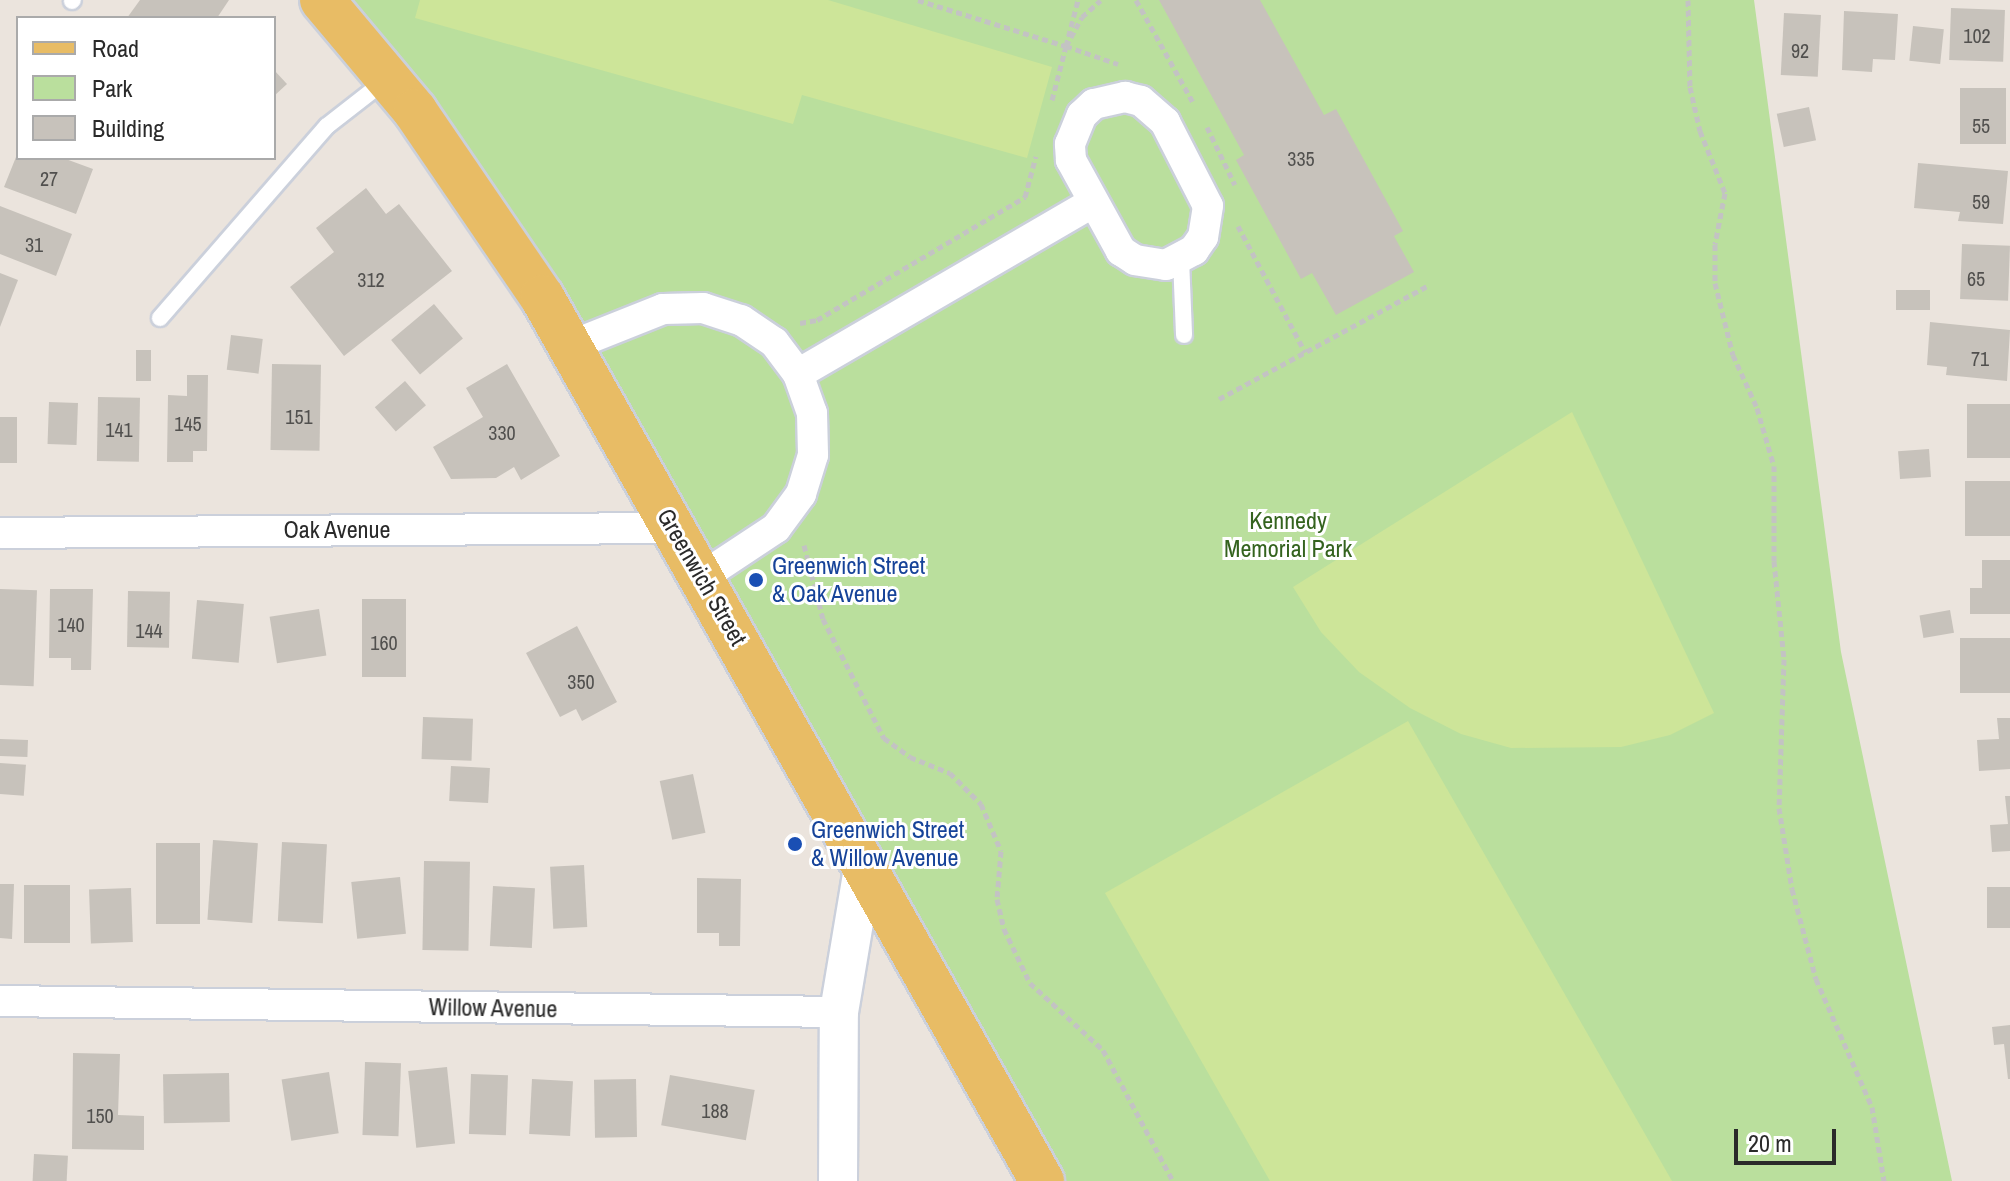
<!DOCTYPE html>
<style>
body{margin:0}
#map{position:relative;width:2010px;height:1181px;overflow:hidden;background:#ebe4dd;font-family:"Archivo Narrow",sans-serif}
div>[style]{position:absolute}
[style*='--x']{left:calc(var(--x)*1px);top:calc(var(--y)*1px);width:calc(var(--w)*1px);rotate:calc(var(--a)*1deg)}
.green>*{inset:0;background:#badf9d}
.pitch>*{inset:0;background:#cde599}
.building>*{inset:0;background:#c7c2bb;transform-origin:0 0}
.path>*{height:5px;margin-top:-2.5px;transform-origin:0;background:repeating-linear-gradient(90deg,#c3c3c3 0 6px,transparent 0 10px)}
.roads{filter:drop-shadow(2px 0 #cbd0db) drop-shadow(-2px 0 #cbd0db) drop-shadow(0 2px #cbd0db) drop-shadow(0 -2px #cbd0db)}
.service>*{height:16px;margin:-8px;padding:0 8px;transform-origin:8px;border-radius:8px;background:#fff}
.minor>*{height:30px;margin:-15px;padding:0 15px;transform-origin:15px;border-radius:15px;background:#fff}
.tertiary>*{height:38px;margin:-19px;padding:0 19px;transform-origin:19px;border-radius:19px;background:#fff}
.primary>*{height:44px;margin:-22px;padding:0 22px;transform-origin:22px;border-radius:22px;background:#e8bc65}
.dots>*{width:22px;height:22px;translate:-50% -50%;box-sizing:border-box;border:4px solid #fff;border-radius:50%}
span{translate:-50% -50%;white-space:nowrap;text-align:center;line-height:1.15;-webkit-text-stroke:6px #fff;paint-order:stroke}
.number-label{font-size:20px;color:#51504e}
.number-label span{-webkit-text-stroke-width:0}
.park-label{font-size:24px;color:#34631e}
.street-label{font-size:24px;color:#2a2a2a}
.transit-label{font-size:24px;color:#164399}
.left{translate:0 -50%;text-align:left}
.legend{position:absolute;left:16px;top:16px;width:260px;height:144px;box-sizing:border-box;background:#fff;border:2px solid #aaa;margin:0;padding:10px 14px;list-style:none;font-size:24px;color:#2a2a2a}
.legend li{display:flex;align-items:center;gap:16px;height:40px}
.legend b{width:40px;border:2px solid #aaa}
.scale{position:absolute;left:1734px;top:1129px;width:102px;height:36px;box-sizing:border-box;border:4px solid #2a2a2a;border-top:0;padding-left:10px;font-size:24px;line-height:28px;white-space:nowrap;color:#2a2a2a;-webkit-text-stroke:6px #fff;paint-order:stroke}
</style>
<div id="map">
<div class="green">
<div style="clip-path:polygon(322px 0,1754px 0,1841px 652px,1952px 1181px,1042px 1181px,674px 528px)"></div>
</div>
<div class="pitch">
<div style="clip-path:polygon(420px 0,828px 0,1052px 67px,1027px 158px,802px 95px,793px 124px,415px 18px)"></div>
<div style="clip-path:polygon(1572px 412px,1714px 713px,1670px 735px,1621px 747px,1511px 748px,1461px 734px,1410px 708px,1359px 672px,1321px 632px,1293px 587px)"></div>
<div style="clip-path:polygon(1408px 721px,1672px 1181px,1270px 1181px,1105px 893px)"></div>
</div>
<div class="building">
<div style="clip-path:polygon(140px 0,229px 0,217px 18px,127px 18px)"></div>
<div style="clip-path:polygon(1159px 0,1260px 0,1324px 115px,1336px 109px,1403px 231px,1394px 236px,1414px 272px,1336px 315px,1312px 273px,1301px 279px,1236px 160px,1244px 155px)"></div>
<div style="left:1951px;top:8px;width:54px;height:52px;rotate:2deg"></div>
<div style="clip-path:polygon(1844px 11px,1898px 14px,1895px 60px,1873px 59px,1872px 72px,1842px 70px)"></div>
<div style="left:1784px;top:13px;width:37px;height:62px;rotate:3deg"></div>
<div style="left:1913px;top:26px;width:31px;height:35px;rotate:6deg"></div>
<div style="clip-path:polygon(274px 70px,287px 84px,274px 96px)"></div>
<div style="left:1960px;top:88px;width:46px;height:56px"></div>
<div style="left:1809px;top:107px;width:34px;height:33px;rotate:78deg"></div>
<div style="clip-path:polygon(18px 152px,18px 158px,63px 158px,93px 169px,76px 214px,4px 187px)"></div>
<div style="clip-path:polygon(1918px 163px,2008px 171px,2003px 224px,1958px 221px,1960px 212px,1914px 208px)"></div>
<div style="clip-path:polygon(366px 188px,386px 214px,399px 204px,452px 271px,344px 356px,290px 287px,334px 252px,316px 228px)"></div>
<div style="clip-path:polygon(0 206px,72px 234px,56px 276px,0 254px)"></div>
<div style="left:1962px;top:244px;width:48px;height:55px;rotate:2deg"></div>
<div style="clip-path:polygon(0 273px,18px 280px,0 327px)"></div>
<div style="left:1896px;top:290px;width:34px;height:20px"></div>
<div style="left:434px;top:304px;width:45px;height:56px;rotate:50deg"></div>
<div style="clip-path:polygon(1930px 322px,2010px 330px,2007px 381px,1946px 375px,1947px 367px,1927px 365px)"></div>
<div style="left:231px;top:335px;width:32px;height:35px;rotate:7deg"></div>
<div style="left:136px;top:350px;width:15px;height:31px"></div>
<div style="left:272px;top:364px;width:49px;height:86px;rotate:1deg"></div>
<div style="clip-path:polygon(507px 364px,560px 456px,521px 480px,514px 467px,496px 478px,451px 479px,433px 447px,483px 417px,466px 388px)"></div>
<div style="clip-path:polygon(187px 375px,208px 375px,207px 451px,193px 451px,193px 462px,167px 462px,168px 395px,187px 396px)"></div>
<div style="left:405px;top:381px;width:32px;height:40px;rotate:49deg"></div>
<div style="left:98px;top:397px;width:42px;height:64px;rotate:1deg"></div>
<div style="left:49px;top:402px;width:29px;height:42px;rotate:2deg"></div>
<div style="left:2010px;top:404px;width:54px;height:43px;rotate:90deg"></div>
<div style="left:0;top:417px;width:17px;height:46px"></div>
<div style="left:1929px;top:449px;width:28px;height:31px;rotate:86deg"></div>
<div style="left:1965px;top:481px;width:45px;height:55px"></div>
<div style="clip-path:polygon(1982px 560px,2010px 560px,2010px 614px,1970px 614px,1970px 588px,1982px 588px)"></div>
<div style="left:0;top:589px;width:37px;height:96px;rotate:2deg"></div>
<div style="clip-path:polygon(50px 589px,93px 589px,91px 670px,71px 670px,71px 658px,49px 658px)"></div>
<div style="left:128px;top:591px;width:42px;height:56px;rotate:1deg"></div>
<div style="left:362px;top:599px;width:44px;height:78px"></div>
<div style="left:197px;top:600px;width:47px;height:59px;rotate:5deg"></div>
<div style="left:319px;top:609px;width:47px;height:50px;rotate:81deg"></div>
<div style="left:1950px;top:610px;width:23px;height:31px;rotate:80deg"></div>
<div style="clip-path:polygon(577px 626px,617px 702px,582px 721px,576px 709px,560px 717px,526px 653px)"></div>
<div style="left:2010px;top:638px;width:55px;height:50px;rotate:90deg"></div>
<div style="left:423px;top:717px;width:50px;height:42px;rotate:2deg"></div>
<div style="clip-path:polygon(1997px 718px,2010px 718px,2010px 769px,1979px 771px,1977px 740px,1999px 739px)"></div>
<div style="left:0;top:739px;width:28px;height:17px;rotate:2deg"></div>
<div style="left:0;top:763px;width:26px;height:31px;rotate:4deg"></div>
<div style="left:451px;top:766px;width:39px;height:35px;rotate:3deg"></div>
<div style="left:693px;top:774px;width:60px;height:34px;rotate:78deg"></div>
<div style="clip-path:polygon(2005px 796px,2010px 796px,2010px 851px,1992px 852px,1990px 825px,2008px 824px)"></div>
<div style="left:213px;top:840px;width:45px;height:80px;rotate:4deg"></div>
<div style="left:282px;top:842px;width:45px;height:79px;rotate:3deg"></div>
<div style="left:156px;top:843px;width:44px;height:81px"></div>
<div style="left:424px;top:861px;width:46px;height:89px;rotate:1deg"></div>
<div style="left:584px;top:865px;width:62px;height:34px;rotate:87deg"></div>
<div style="left:400px;top:877px;width:57px;height:49px;rotate:84deg"></div>
<div style="clip-path:polygon(697px 878px,741px 879px,740px 946px,719px 946px,719px 933px,697px 933px)"></div>
<div style="clip-path:polygon(0 884px,14px 884px,12px 939px,0 938px)"></div>
<div style="left:24px;top:885px;width:46px;height:58px"></div>
<div style="left:493px;top:886px;width:42px;height:60px;rotate:3deg"></div>
<div style="left:2010px;top:887px;width:41px;height:23px;rotate:90deg"></div>
<div style="left:131px;top:888px;width:54px;height:42px;rotate:88deg"></div>
<div style="clip-path:polygon(2010px 1025px,2010px 1079px,2008px 1079px,2004px 1044px,1994px 1045px,1992px 1027px)"></div>
<div style="clip-path:polygon(73px 1053px,120px 1054px,118px 1115px,144px 1116px,144px 1150px,72px 1149px)"></div>
<div style="left:365px;top:1062px;width:36px;height:73px;rotate:2deg"></div>
<div style="left:447px;top:1067px;width:77px;height:39px;rotate:84deg"></div>
<div style="left:329px;top:1072px;width:62px;height:48px;rotate:81deg"></div>
<div style="left:229px;top:1073px;width:49px;height:66px;rotate:89deg"></div>
<div style="left:471px;top:1074px;width:37px;height:60px;rotate:2deg"></div>
<div style="left:670px;top:1075px;width:86px;height:51px;rotate:10deg"></div>
<div style="left:532px;top:1079px;width:41px;height:55px;rotate:3deg"></div>
<div style="left:636px;top:1079px;width:58px;height:42px;rotate:89deg"></div>
<div style="left:34px;top:1154px;width:34px;height:27px;rotate:3deg"></div>
</div>
<div class="path">
<div style="--x:918;--y:0;--w:155;--a:17.3"></div>
<div style="--x:1066;--y:46;--w:48;--a:-75.4"></div>
<div style="--x:1136;--y:0;--w:119;--a:60.9"></div>
<div style="--x:1688;--y:0;--w:87;--a:88.7"></div>
<div style="--x:1690;--y:87;--w:45;--a:77.2"></div>
<div style="--x:1700;--y:131;--w:67;--a:68"></div>
<div style="--x:1725;--y:193;--w:52;--a:101.1"></div>
<div style="--x:1715;--y:244;--w:39;--a:90"></div>
<div style="--x:1715;--y:283;--w:74;--a:76"></div>
<div style="--x:1733;--y:355;--w:58;--a:65.6"></div>
<div style="--x:1757;--y:408;--w:60;--a:73.7"></div>
<div style="--x:1774;--y:466;--w:95;--a:90"></div>
<div style="--x:1774;--y:561;--w:99;--a:84.2"></div>
<div style="--x:1784;--y:659;--w:149;--a:91.9"></div>
<div style="--x:1779;--y:808;--w:82;--a:80.9"></div>
<div style="--x:1792;--y:889;--w:93;--a:75.1"></div>
<div style="--x:1816;--y:979;--w:140;--a:66.4"></div>
<div style="--x:1872;--y:1107;--w:75;--a:80.8"></div>
<div style="--x:1066;--y:46;--w:55;--a:19.1"></div>
<div style="--x:1052;--y:100;--w:56;--a:-75.5"></div>
<div style="--x:1066;--y:46;--w:33;--a:-61"></div>
<div style="--x:1082;--y:17;--w:25;--a:-42"></div>
<div style="--x:1207;--y:127;--w:64;--a:64.2"></div>
<div style="--x:1238;--y:226;--w:143;--a:62"></div>
<div style="--x:800;--y:323;--w:17;--a:-10"></div>
<div style="--x:817;--y:320;--w:242;--a:-30.6"></div>
<div style="--x:1025;--y:197;--w:42;--a:-75"></div>
<div style="--x:1219;--y:399;--w:239;--a:-28.5"></div>
<div style="--x:804;--y:545;--w:76;--a:75.6"></div>
<div style="--x:823;--y:619;--w:134;--a:62.9"></div>
<div style="--x:884;--y:738;--w:32;--a:36"></div>
<div style="--x:910;--y:757;--w:43;--a:21.8"></div>
<div style="--x:950;--y:773;--w:44;--a:45"></div>
<div style="--x:981;--y:804;--w:51;--a:66.9"></div>
<div style="--x:1001;--y:851;--w:48;--a:94.8"></div>
<div style="--x:997;--y:899;--w:31;--a:77"></div>
<div style="--x:1004;--y:929;--w:60;--a:64.3"></div>
<div style="--x:1030;--y:983;--w:99;--a:42.5"></div>
<div style="--x:1103;--y:1050;--w:149;--a:61.9"></div>
</div>
<div class="roads">
<div class="service">
<div style="--x:72;--y:1;--w:1;--a:-45"></div>
<div style="--x:1181;--y:259;--w:76;--a:87.7"></div>
<div style="--x:160;--y:318;--w:254;--a:-49"></div>
<div style="--x:327;--y:126;--w:75;--a:-37.9"></div>
</div>
<div class="minor">
<div style="--x:1125;--y:97;--w:16;--a:14"></div>
<div style="--x:1141;--y:101;--w:32;--a:41"></div>
<div style="--x:1165;--y:122;--w:94;--a:62.9"></div>
<div style="--x:1208;--y:206;--w:31;--a:99"></div>
<div style="--x:1203;--y:237;--w:16;--a:125"></div>
<div style="--x:1194;--y:250;--w:32;--a:152"></div>
<div style="--x:1166;--y:265;--w:31;--a:-171"></div>
<div style="--x:1135;--y:260;--w:17;--a:-147"></div>
<div style="--x:1121;--y:251;--w:104;--a:-118.8"></div>
<div style="--x:1071;--y:160;--w:16;--a:-94"></div>
<div style="--x:1070;--y:144;--w:31;--a:-68"></div>
<div style="--x:1082;--y:115;--w:16;--a:-43"></div>
<div style="--x:1094;--y:104;--w:32;--a:-13"></div>
<div style="--x:570;--y:346;--w:100;--a:-21.7"></div>
<div style="--x:663;--y:309;--w:40;--a:-1.4"></div>
<div style="--x:703;--y:308;--w:40;--a:18"></div>
<div style="--x:741;--y:320;--w:40;--a:34"></div>
<div style="--x:774;--y:342;--w:40;--a:53"></div>
<div style="--x:798;--y:374;--w:41;--a:70.3"></div>
<div style="--x:812;--y:413;--w:42;--a:88.6"></div>
<div style="--x:813;--y:455;--w:41;--a:107.1"></div>
<div style="--x:801;--y:494;--w:42;--a:126.3"></div>
<div style="--x:776;--y:528;--w:89;--a:146.5"></div>
<div style="--x:798;--y:374;--w:340;--a:-30.2"></div>
<div style="--x:0;--y:533;--w:674;--a:-0.43"></div>
<div style="--x:0;--y:1001;--w:839;--a:0.75"></div>
</div>
<div class="tertiary">
<div style="--x:838;--y:1181;--w:169;--a:-89.7"></div>
<div style="--x:839;--y:1012;--w:146;--a:-80.5"></div>
</div>
<div class="primary">
<div style="--x:322;--y:0;--w:145;--a:50"></div>
<div style="--x:415;--y:111;--w:225;--a:55.7"></div>
<div style="--x:542;--y:297;--w:1016;--a:60.51"></div>
</div>
</div>
<div class="dots">
<div style="left:756px;top:580px;background:#1a4fb4"></div>
<div style="left:795px;top:844px;background:#1a4fb4"></div>
</div>
<div class="number-label">
<span style="left:1977px;top:35px">102</span>
<span style="left:1800px;top:50px">92</span>
<span style="left:1981px;top:125px">55</span>
<span style="left:1301px;top:158px">335</span>
<span style="left:49px;top:178px">27</span>
<span style="left:1981px;top:201px">59</span>
<span style="left:34px;top:244px">31</span>
<span style="left:1976px;top:278px">65</span>
<span style="left:371px;top:279px">312</span>
<span style="left:1980px;top:358px">71</span>
<span style="left:299px;top:416px">151</span>
<span style="left:188px;top:423px">145</span>
<span style="left:119px;top:429px">141</span>
<span style="left:502px;top:432px">330</span>
<span style="left:71px;top:624px">140</span>
<span style="left:149px;top:630px">144</span>
<span style="left:384px;top:642px">160</span>
<span style="left:581px;top:681px">350</span>
<span style="left:715px;top:1110px">188</span>
<span style="left:100px;top:1115px">150</span>
</div>
<div class="park-label">
<span style="left:1288px;top:535px">Kennedy<br>Memorial Park</span>
</div>
<div class="street-label">
<span style="left:337px;top:530px">Oak Avenue</span>
<span style="left:702px;top:577px;rotate:60deg">Greenwich Street</span>
<span style="left:493px;top:1008px;rotate:1deg">Willow Avenue</span>
</div>
<div class="transit-label">
<span class="left" style="left:772px;top:580px">Greenwich Street<br>&amp; Oak Avenue</span>
<span class="left" style="left:811px;top:844px">Greenwich Street<br>&amp; Willow Avenue</span>
</div>
<ul class="legend">
<li><b style="height:10px;background:#e8bc65"></b>Road</li>
<li><b style="height:22px;background:#badf9d"></b>Park</li>
<li><b style="height:22px;background:#c7c2bb"></b>Building</li>
</ul>
<div class="scale">20 m</div>
</div>
